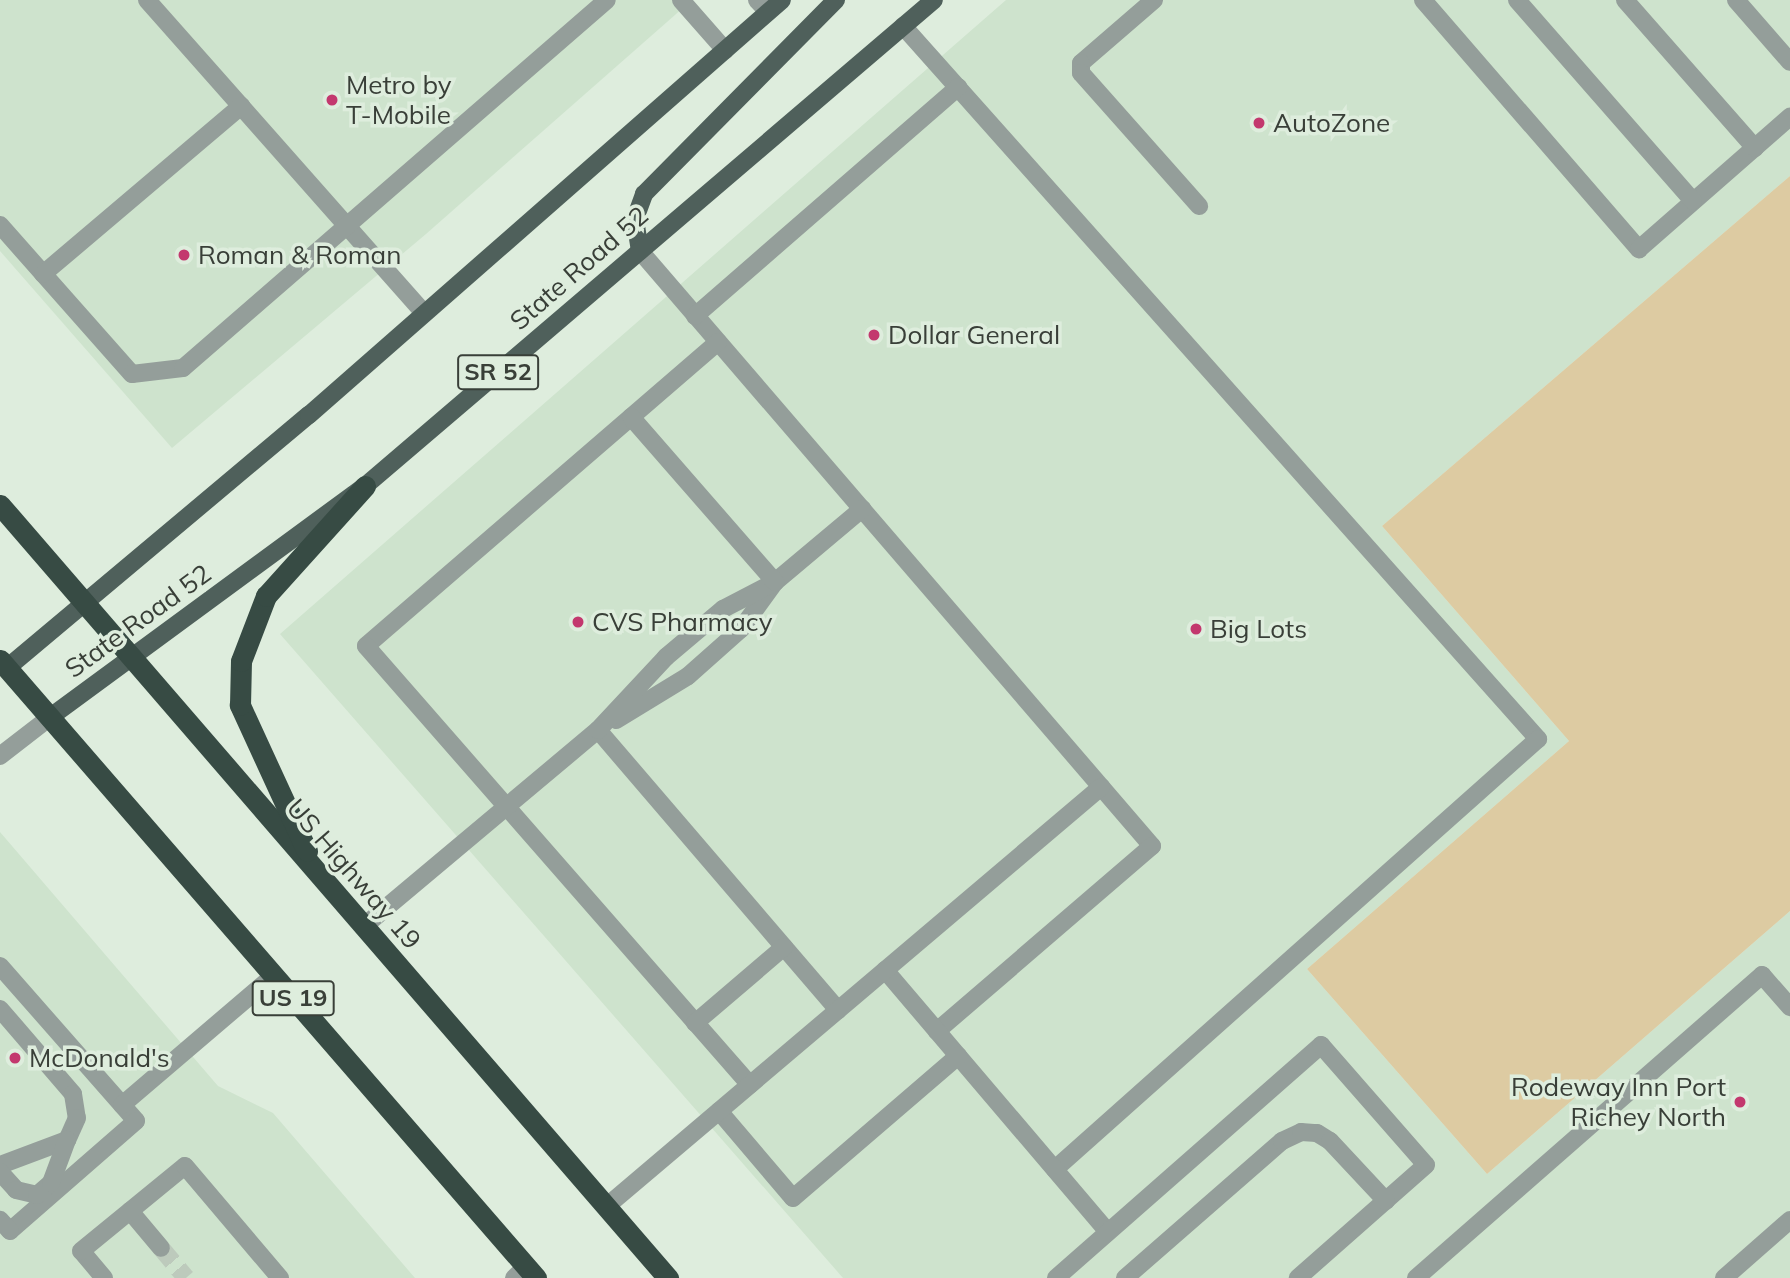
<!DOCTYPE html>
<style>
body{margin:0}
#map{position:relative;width:1790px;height:1278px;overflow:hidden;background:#deeddd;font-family:Mulish,sans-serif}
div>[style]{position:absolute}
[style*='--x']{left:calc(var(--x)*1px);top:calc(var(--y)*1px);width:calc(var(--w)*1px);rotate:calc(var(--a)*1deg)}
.built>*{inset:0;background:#cee3cd}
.green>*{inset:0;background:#ddcba2}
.minor-tunnel>*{height:18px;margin-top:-9px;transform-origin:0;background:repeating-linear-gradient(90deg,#bdcabc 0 18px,transparent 0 27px)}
.minor>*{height:18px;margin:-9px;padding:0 9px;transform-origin:9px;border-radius:9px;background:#949e9a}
.major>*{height:18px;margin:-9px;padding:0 9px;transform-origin:9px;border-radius:9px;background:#4f605b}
.highway>*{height:21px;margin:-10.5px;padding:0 10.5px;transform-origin:10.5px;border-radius:10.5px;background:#374b44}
.dots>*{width:19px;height:19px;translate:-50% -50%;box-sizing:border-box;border:4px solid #deeddd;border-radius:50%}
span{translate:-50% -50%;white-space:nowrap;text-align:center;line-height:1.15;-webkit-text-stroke:7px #deeddd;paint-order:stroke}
.shield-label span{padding:2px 5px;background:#deeddd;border:2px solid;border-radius:5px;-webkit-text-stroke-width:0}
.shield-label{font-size:24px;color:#393f38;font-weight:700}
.poi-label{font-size:26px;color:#393f38}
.left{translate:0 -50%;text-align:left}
.right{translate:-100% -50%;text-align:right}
.street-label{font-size:26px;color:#393f38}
</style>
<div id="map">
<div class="built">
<div style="clip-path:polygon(0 0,692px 0,426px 234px,172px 448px,0 251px)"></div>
<div style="clip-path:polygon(1006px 0,1790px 0,1790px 176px,1382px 526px,1569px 741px,1307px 969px,1487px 1174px,1790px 911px,1790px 1278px,843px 1278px,280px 634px)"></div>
<div style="clip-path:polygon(0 832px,218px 1086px,273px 1113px,415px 1278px,0 1278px)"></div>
</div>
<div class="green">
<div style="clip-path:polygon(1790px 176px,1790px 911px,1487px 1174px,1307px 969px,1569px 741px,1382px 526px)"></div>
</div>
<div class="minor-tunnel">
<div style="--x:161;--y:1248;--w:39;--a:50"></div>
</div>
<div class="minor">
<div style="--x:147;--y:0;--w:418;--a:48.5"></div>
<div style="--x:681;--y:0;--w:67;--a:48.7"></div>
<div style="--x:757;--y:0;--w:16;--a:47"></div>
<div style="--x:1154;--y:0;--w:96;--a:139.2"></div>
<div style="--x:1081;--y:63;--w:10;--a:90"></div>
<div style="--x:1081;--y:73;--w:178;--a:48.4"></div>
<div style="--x:1423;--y:0;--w:330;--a:49.1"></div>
<div style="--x:1639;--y:249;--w:201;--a:-41.2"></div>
<div style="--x:1517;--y:0;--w:267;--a:48.8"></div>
<div style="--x:1625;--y:0;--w:197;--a:48.7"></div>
<div style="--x:1736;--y:0;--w:82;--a:48.9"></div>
<div style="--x:903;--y:26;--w:955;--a:48.31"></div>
<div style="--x:1538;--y:739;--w:647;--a:138.32"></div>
<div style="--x:0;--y:225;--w:199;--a:48.5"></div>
<div style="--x:132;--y:374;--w:51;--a:-6.7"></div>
<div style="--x:183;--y:368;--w:561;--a:-40.96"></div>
<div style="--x:640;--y:251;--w:785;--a:49.29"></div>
<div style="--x:1152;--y:846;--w:284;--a:139.3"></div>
<div style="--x:43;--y:274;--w:260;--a:-40.3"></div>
<div style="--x:695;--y:316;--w:349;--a:-41"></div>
<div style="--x:718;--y:342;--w:465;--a:139.2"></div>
<div style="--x:366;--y:646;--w:583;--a:48.82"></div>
<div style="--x:616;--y:720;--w:84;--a:-31.4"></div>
<div style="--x:688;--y:676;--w:71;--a:-41.6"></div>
<div style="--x:741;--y:629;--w:58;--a:-54.1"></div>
<div style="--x:775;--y:582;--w:114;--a:-40"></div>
<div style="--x:598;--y:730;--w:369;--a:49.4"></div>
<div style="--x:0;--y:756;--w:62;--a:-37.8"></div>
<div style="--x:363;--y:927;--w:307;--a:-40"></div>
<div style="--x:598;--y:730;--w:100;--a:-47"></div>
<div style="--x:666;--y:657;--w:75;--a:-40.1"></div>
<div style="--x:723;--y:609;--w:59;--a:-27.4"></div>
<div style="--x:775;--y:582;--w:219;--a:-131.1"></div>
<div style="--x:0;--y:966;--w:206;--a:48.7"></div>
<div style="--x:136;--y:1121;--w:167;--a:138.9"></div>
<div style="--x:10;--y:1231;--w:15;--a:-132"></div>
<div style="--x:885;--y:970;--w:344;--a:49.6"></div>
<div style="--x:0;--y:1009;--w:112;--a:49.3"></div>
<div style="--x:73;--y:1094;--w:24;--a:81"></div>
<div style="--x:77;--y:1118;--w:24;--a:114"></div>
<div style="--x:67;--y:1140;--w:72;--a:159.5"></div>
<div style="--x:695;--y:1023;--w:117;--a:-40.5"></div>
<div style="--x:122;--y:1105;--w:199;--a:-40.5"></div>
<div style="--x:719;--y:1111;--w:114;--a:49.6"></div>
<div style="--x:793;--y:1198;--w:218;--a:-40.7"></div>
<div style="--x:0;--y:1172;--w:24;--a:48"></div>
<div style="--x:16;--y:1190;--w:22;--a:13"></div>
<div style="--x:37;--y:1195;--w:18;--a:-41"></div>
<div style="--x:51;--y:1183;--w:46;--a:-69.6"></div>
<div style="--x:607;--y:1206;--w:648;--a:-40.3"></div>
<div style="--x:130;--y:1211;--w:48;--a:50"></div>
<div style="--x:104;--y:1278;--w:35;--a:-130"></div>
<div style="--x:81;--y:1251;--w:134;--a:-39.3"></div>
<div style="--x:185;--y:1166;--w:147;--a:49.7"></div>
<div style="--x:514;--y:1278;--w:16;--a:-43"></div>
<div style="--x:1056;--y:1278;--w:353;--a:-41.3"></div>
<div style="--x:1321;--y:1045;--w:159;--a:48.8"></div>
<div style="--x:1426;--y:1165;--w:171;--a:138.6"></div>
<div style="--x:1125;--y:1278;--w:208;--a:-41.1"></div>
<div style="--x:1282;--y:1141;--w:21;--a:-25"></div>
<div style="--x:1301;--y:1132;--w:16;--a:4"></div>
<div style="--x:1317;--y:1133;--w:15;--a:32"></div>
<div style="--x:1330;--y:1141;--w:82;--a:47"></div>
<div style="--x:1416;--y:1278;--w:460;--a:-41.2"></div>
<div style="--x:1762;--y:975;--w:43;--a:48.8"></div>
<div style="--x:1724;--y:1278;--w:88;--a:-41.3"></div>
</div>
<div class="major">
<div style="--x:640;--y:251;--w:32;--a:-99"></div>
<div style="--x:635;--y:219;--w:27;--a:-70"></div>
<div style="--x:644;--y:194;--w:273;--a:-45.3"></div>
<div style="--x:7;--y:668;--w:394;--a:-40"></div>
<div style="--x:309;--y:415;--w:629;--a:-41.26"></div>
<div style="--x:49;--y:718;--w:392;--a:-36.3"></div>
<div style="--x:365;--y:486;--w:748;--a:-40.5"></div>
</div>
<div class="highway">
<div style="--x:0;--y:505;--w:1022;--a:49.17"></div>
<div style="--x:0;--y:660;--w:818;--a:49.06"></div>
<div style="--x:307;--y:851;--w:161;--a:-114.7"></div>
<div style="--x:240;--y:705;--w:44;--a:-88.7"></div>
<div style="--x:241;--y:661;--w:70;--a:-69"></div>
<div style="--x:266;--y:596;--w:148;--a:-48"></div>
</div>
<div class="dots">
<div style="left:332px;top:100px;background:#c3386e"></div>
<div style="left:1259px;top:123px;background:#c3386e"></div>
<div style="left:184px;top:255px;background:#c3386e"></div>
<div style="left:874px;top:335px;background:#c3386e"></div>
<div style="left:578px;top:622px;background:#c3386e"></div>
<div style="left:1196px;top:629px;background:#c3386e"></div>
<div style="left:15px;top:1058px;background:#c3386e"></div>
<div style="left:1740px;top:1102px;background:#c3386e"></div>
</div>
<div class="shield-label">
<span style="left:498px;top:372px">SR 52</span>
<span style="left:293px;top:998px">US 19</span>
</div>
<div class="poi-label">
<span class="left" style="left:346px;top:100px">Metro by<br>T-Mobile</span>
<span class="left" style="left:1273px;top:123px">AutoZone</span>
<span class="left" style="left:198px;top:255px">Roman &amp; Roman</span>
<span class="left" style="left:888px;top:335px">Dollar General</span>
<span class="left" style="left:592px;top:622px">CVS Pharmacy</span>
<span class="left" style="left:1210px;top:629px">Big Lots</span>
<span class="left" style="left:29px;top:1058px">McDonald's</span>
<span class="right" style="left:1726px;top:1102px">Rodeway Inn Port<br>Richey North</span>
</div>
<div class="street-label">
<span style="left:579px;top:268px;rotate:-41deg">State Road 52</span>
<span style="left:138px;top:621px;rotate:-36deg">State Road 52</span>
<span style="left:354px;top:874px;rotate:49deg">US Highway 19</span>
</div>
</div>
